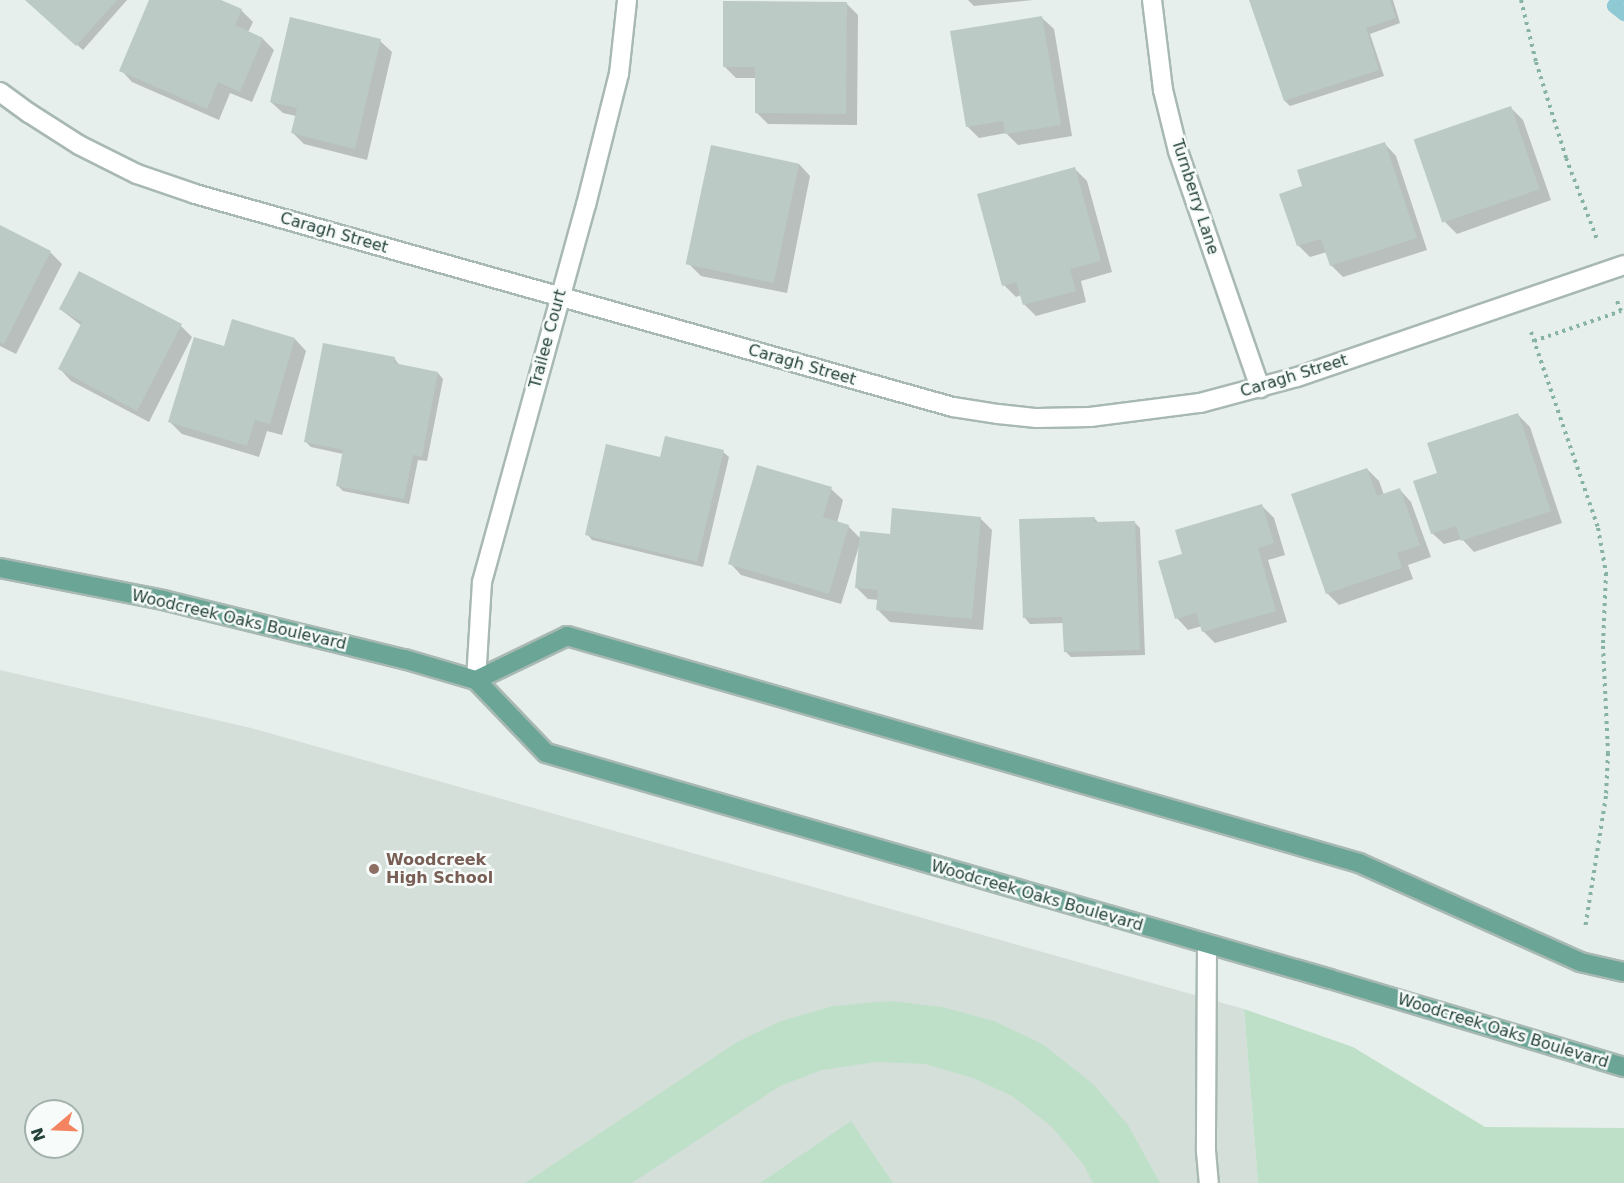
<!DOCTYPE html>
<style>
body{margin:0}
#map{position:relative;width:1624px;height:1183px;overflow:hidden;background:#e6efeb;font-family:"DejaVu Sans",sans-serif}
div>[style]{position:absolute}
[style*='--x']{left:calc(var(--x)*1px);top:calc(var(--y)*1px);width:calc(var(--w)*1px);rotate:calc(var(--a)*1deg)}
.built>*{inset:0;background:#d4dfda}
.green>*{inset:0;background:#bfe0c8}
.shadow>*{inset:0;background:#0003}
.stream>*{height:14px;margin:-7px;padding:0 7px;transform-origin:7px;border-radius:7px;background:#8ec9d4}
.building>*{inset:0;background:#bbcac4;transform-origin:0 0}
.path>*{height:4px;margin-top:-2px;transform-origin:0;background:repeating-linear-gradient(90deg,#86b3a5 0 3px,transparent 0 7.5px)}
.roads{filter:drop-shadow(2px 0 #a8b8b2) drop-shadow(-2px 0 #a8b8b2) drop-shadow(0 2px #a8b8b2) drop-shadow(0 -2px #a8b8b2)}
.minor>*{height:18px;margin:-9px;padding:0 9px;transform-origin:9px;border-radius:9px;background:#fff}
.major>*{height:18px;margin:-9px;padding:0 9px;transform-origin:9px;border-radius:9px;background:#6aa596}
.dots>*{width:16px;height:16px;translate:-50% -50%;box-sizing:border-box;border:3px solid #f7fbf9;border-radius:50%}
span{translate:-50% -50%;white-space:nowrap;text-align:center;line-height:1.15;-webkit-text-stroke:5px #f7fbf9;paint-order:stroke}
.street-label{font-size:16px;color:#24423a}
.education-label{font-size:16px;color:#785e54;font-weight:700}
.left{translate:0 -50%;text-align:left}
.north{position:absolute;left:24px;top:1099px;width:60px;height:60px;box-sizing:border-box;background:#f7fbf9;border:2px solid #a3b1ad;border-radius:50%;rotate:251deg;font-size:16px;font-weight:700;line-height:24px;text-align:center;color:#24423a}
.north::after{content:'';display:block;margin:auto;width:21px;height:27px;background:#f4845f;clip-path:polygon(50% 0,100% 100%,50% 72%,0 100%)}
</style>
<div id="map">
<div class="built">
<div style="clip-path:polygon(evenodd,0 670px,251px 728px,1244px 1009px,1258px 1183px,0 1183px,0 670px,36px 1111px,72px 1111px,72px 1147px,36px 1147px,36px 1111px)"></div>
</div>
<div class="green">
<div style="clip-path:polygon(890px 1001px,942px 1007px,994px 1021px,1044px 1045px,1093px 1084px,1128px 1125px,1160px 1183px,1093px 1183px,1084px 1165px,1051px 1126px,1012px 1096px,973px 1078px,925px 1064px,876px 1062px,822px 1070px,780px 1086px,632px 1183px,525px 1183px,737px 1042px,781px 1021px,833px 1006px)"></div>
<div style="clip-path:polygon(1244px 1009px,1353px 1047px,1485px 1127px,1624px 1128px,1624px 1183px,1258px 1183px)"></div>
<div style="clip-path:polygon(851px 1121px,893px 1183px,759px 1183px,760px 1183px)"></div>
</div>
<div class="shadow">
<div style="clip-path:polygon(26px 0,127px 0,83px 50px)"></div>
<div style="clip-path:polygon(151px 0,218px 0,241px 10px,253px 22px,248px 32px,263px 39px,274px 50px,252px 102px,230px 93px,219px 120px,132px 82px,121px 70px)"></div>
<div style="clip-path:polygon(968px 0,1033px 0,974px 6px)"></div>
<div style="clip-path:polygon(1251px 0,1393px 0,1400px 23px,1370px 34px,1384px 76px,1290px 106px,1285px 101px)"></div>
<div style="clip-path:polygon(846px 3px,858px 15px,857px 125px,768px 124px,756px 112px,757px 78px,736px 78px,724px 66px)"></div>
<div style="clip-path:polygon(1042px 18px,1054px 29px,1072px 136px,1018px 145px,1006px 133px,979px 138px,967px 126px)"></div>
<div style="clip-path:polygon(380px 41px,392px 52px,367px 160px,304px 144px,292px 132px,296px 116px,283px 113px,271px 102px)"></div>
<div style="clip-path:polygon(1511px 108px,1523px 120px,1551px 200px,1457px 234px,1445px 222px)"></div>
<div style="clip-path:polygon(1385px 144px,1396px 156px,1427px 250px,1343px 277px,1331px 265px,1327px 252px,1310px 257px,1298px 245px)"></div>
<div style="clip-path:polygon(799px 164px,810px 176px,787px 293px,701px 276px,689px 264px)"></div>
<div style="clip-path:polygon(1075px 169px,1087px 181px,1112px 272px,1081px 281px,1086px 302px,1036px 316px,1024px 304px,1021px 295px,1016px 297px,1004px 285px)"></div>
<div style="clip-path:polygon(0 227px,51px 253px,62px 264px,16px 354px,0 346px)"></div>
<div style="clip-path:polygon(60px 309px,181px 326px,192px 337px,149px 422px,71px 381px,60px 369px,82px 326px)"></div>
<div style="clip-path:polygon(295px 339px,306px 351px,282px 435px,267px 431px,259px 457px,182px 434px,170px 422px,225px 348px)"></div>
<div style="clip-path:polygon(394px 358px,400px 366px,438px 373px,443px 379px,427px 461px,418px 460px,409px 504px,343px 491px,337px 485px,343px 454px,311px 447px,306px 442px)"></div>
<div style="clip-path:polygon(1518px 415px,1530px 427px,1562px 523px,1474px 552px,1462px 539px,1444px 544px,1432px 533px,1439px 474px)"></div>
<div style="clip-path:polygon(723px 452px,729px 457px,703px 567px,592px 540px,587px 534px,661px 459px)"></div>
<div style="clip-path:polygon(1367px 469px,1379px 481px,1384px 495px,1400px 490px,1411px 502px,1431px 557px,1408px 565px,1413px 579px,1339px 605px,1327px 593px)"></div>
<div style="clip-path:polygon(831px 489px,843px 500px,837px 523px,848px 526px,861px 539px,980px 518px,992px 530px,983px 630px,890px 622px,878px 610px,879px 600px,868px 599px,856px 587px,860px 543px,841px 604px,741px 575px,730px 563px)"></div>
<div style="clip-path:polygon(1262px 506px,1274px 518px,1285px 555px,1268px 560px,1287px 622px,1215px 643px,1203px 631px,1202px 626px,1188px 630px,1177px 618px,1184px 555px)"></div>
<div style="clip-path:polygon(1094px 518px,1100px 524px,1134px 522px,1140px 528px,1145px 655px,1071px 657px,1066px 652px,1064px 623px,1030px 624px,1025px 618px)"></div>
</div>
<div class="stream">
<div style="--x:1618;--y:0;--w:7;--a:124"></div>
<div style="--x:1614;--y:6;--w:13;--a:39"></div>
</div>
<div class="building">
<div style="clip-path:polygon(25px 0,117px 0,76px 46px)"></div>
<div style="clip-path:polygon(149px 0,221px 0,242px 9px,235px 25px,263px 38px,240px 92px,218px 82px,207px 109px,119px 71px)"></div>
<div style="clip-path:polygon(1249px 0,1390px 0,1396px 18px,1366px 28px,1379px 70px,1284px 101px)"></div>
<div style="clip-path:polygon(723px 1px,847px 2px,846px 114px,755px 113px,755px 67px,723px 67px)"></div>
<div style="clip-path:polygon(1042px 16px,1061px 125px,1005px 134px,1003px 121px,966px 127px,950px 31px)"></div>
<div style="clip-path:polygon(290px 17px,381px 39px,355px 149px,291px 133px,297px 108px,270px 102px)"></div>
<div style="left:1511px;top:106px;width:88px;height:103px;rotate:71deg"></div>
<div style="clip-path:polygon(1385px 142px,1417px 238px,1330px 266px,1321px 239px,1297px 246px,1279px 194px,1302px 186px,1297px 170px)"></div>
<div style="left:711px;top:145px;width:90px;height:122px;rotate:12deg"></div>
<div style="clip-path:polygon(1075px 167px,1101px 261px,1070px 269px,1076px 291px,1023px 305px,1016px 282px,1002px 286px,977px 194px)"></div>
<div style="clip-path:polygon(0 225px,51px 251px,4px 344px,0 342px)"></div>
<div style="clip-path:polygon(79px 271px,182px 324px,137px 411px,58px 369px,82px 322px,59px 309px)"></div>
<div style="clip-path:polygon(232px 319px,295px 338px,270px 424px,255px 420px,247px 446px,168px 422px,194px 337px,224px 346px)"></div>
<div style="clip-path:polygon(323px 343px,395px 357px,394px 363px,438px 372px,422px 457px,413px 455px,404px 499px,336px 486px,343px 450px,304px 442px)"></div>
<div style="clip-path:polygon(1518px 413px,1551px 511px,1461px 541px,1456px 526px,1431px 534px,1413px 481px,1437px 473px,1427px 443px)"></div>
<div style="clip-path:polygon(665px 436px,724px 450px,697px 562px,585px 535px,606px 444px,660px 457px)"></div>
<div style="clip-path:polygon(757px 465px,832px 487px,823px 517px,849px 525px,829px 594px,728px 564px)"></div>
<div style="clip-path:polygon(1367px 468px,1377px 496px,1400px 488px,1420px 545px,1397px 553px,1402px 568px,1326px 594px,1291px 494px)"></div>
<div style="clip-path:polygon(1262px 504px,1274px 543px,1258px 548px,1276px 611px,1202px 632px,1196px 613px,1175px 619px,1158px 561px,1182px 554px,1175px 530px)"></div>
<div style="clip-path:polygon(892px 508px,981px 517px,972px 619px,876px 610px,878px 590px,855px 588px,860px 531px,890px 534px)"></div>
<div style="clip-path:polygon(1095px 517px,1094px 522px,1135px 521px,1140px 650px,1064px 652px,1062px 617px,1023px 618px,1019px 519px)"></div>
</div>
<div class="path">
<div style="--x:1521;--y:0;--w:64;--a:76.4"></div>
<div style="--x:1536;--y:62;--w:101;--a:72.6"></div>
<div style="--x:1566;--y:158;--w:87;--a:69.1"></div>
<div style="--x:1531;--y:332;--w:207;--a:71.1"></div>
<div style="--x:1598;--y:528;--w:46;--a:79.9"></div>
<div style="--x:1606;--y:573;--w:73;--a:92.4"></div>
<div style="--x:1603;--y:646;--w:107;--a:87.3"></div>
<div style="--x:1608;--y:753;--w:43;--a:92.7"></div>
<div style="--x:1606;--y:796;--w:134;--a:99"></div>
<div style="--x:1534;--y:341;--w:92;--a:-19"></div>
<div style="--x:1621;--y:311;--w:11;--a:-112"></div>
</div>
<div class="roads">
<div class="minor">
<div style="--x:1152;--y:0;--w:91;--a:83"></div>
<div style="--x:1163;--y:90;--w:63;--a:76.2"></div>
<div style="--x:1178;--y:151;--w:251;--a:70.9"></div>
<div style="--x:0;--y:92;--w:36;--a:36"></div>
<div style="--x:29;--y:113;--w:59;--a:32.6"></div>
<div style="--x:79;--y:145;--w:65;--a:26.6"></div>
<div style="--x:137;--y:174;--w:61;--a:19"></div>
<div style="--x:195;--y:194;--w:787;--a:15.7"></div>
<div style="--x:953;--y:407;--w:46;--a:8.8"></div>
<div style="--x:998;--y:414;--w:39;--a:6"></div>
<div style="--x:1037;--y:418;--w:53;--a:-1.1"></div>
<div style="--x:1090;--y:417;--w:111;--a:-7.3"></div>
<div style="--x:1200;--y:403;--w:100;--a:-15"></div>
<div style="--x:1297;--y:377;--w:346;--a:-18.9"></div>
<div style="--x:476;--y:680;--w:98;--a:-86.5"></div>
<div style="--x:482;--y:582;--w:391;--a:-74.6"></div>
<div style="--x:586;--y:205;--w:135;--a:-75.9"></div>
<div style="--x:619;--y:74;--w:74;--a:-83.8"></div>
<div style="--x:1207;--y:944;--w:207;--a:90.3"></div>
<div style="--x:1206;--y:1151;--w:32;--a:85"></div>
</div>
<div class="major">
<div style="--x:0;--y:568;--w:166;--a:11.1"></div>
<div style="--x:163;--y:600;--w:248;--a:13.8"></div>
<div style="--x:404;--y:659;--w:75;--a:16.3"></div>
<div style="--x:476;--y:680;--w:101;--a:46.2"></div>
<div style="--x:546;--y:753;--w:816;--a:16.08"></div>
<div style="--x:1330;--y:979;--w:307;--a:16.7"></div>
<div style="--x:476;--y:680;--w:101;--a:-25.8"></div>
<div style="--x:567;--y:636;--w:824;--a:15.99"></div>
<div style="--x:1359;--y:863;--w:242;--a:24.1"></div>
<div style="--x:1580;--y:962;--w:45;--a:12.8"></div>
</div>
</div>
<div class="dots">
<div style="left:374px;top:869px;background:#8d6e63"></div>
</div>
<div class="street-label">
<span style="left:1195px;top:197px;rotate:72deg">Turnberry Lane</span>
<span style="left:334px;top:233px;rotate:16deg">Caragh Street</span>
<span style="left:548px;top:339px;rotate:-75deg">Trailee Court</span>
<span style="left:802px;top:365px;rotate:16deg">Caragh Street</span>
<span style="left:1294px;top:376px;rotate:-17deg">Caragh Street</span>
<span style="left:239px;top:620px;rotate:13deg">Woodcreek Oaks Boulevard</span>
<span style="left:1037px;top:896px;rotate:16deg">Woodcreek Oaks Boulevard</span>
<span style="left:1503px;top:1031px;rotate:17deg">Woodcreek Oaks Boulevard</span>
</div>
<div class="education-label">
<span class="left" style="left:386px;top:869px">Woodcreek<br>High School</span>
</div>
<div class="north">N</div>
</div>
